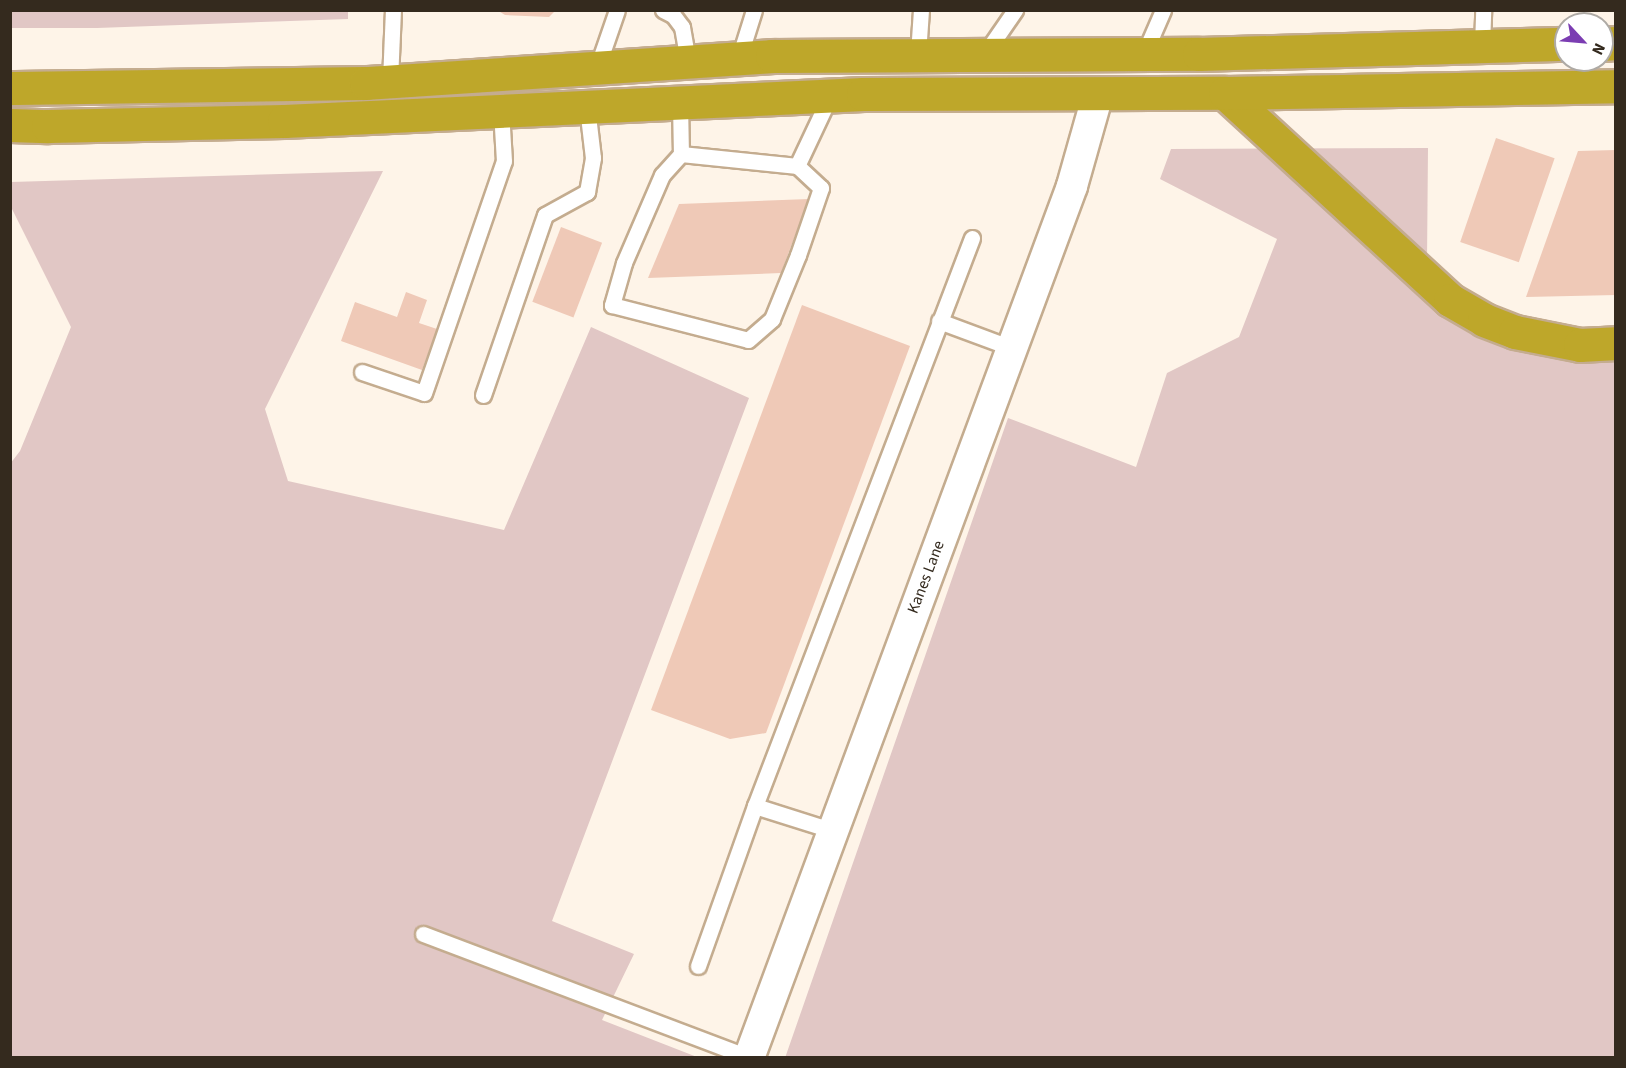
<!DOCTYPE html>
<style>
body{margin:0}
#map{position:relative;width:1626px;height:1068px;overflow:hidden;background:#fef4e8;font-family:"Source Sans 3",sans-serif}
div>[style]{position:absolute}
[style*='--x']{left:calc(var(--x)*1px);top:calc(var(--y)*1px);width:calc(var(--w)*1px);rotate:calc(var(--a)*1deg)}
.green>*{inset:0;background:#e1c7c5}
.building>*{inset:0;background:#efc9b7;transform-origin:0 0}
.roads{filter:drop-shadow(2px 0 #c4ac8f) drop-shadow(-2px 0 #c4ac8f) drop-shadow(0 2px #c4ac8f) drop-shadow(0 -2px #c4ac8f)}
.lane>*{height:15px;margin:-7.5px;padding:0 7.5px;transform-origin:7.5px;border-radius:7.5px;background:#fff}
.street>*{height:30px;margin:-15px;padding:0 15px;transform-origin:15px;border-radius:15px;background:#fff}
.highway>*{height:33px;margin:-16.5px;padding:0 16.5px;transform-origin:16.5px;border-radius:16.5px;background:#bea72a}
span{translate:-50% -50%;white-space:nowrap;text-align:center;line-height:1.15;-webkit-text-stroke:4.5px #fff;paint-order:stroke}
.street-label{font-size:16px;color:#342a1e}
.frame{position:absolute;inset:0;border:12px solid #342a1e;pointer-events:none}
.north{position:absolute;left:1554px;top:12px;width:60px;height:60px;box-sizing:border-box;background:#fff;border:2px solid #aeaaa5;border-radius:50%;rotate:116deg;font-size:16px;font-weight:700;line-height:24px;text-align:center;color:#342a1e}
.north::after{content:'';display:block;margin:auto;width:21px;height:27px;background:#7b3db2;clip-path:polygon(50% 0,100% 100%,50% 72%,0 100%)}
</style>
<div id="map">
<div class="green">
<div style="clip-path:polygon(11px 10px,348px 10px,348px 19px,97px 28px,11px 28px)"></div>
<div style="clip-path:polygon(1428px 148px,1427px 263px,1519px 338px,1615px 341px,1615px 1057px,785px 1058px,1008px 418px,1136px 467px,1167px 373px,1239px 337px,1277px 239px,1160px 179px,1171px 149px)"></div>
<div style="clip-path:polygon(383px 171px,265px 409px,288px 481px,504px 530px,591px 327px,749px 398px,552px 921px,634px 954px,602px 1020px,697px 1057px,11px 1057px,10px 464px,20px 451px,71px 327px,11px 207px,11px 182px)"></div>
</div>
<div class="building">
<div style="clip-path:polygon(497px 10px,556px 10px,549px 17px,505px 15px)"></div>
<div style="left:1496px;top:138px;width:62px;height:110px;rotate:19deg"></div>
<div style="clip-path:polygon(1616px 150px,1616px 295px,1526px 297px,1578px 151px)"></div>
<div style="clip-path:polygon(809px 199px,781px 273px,648px 278px,679px 204px)"></div>
<div style="left:561px;top:227px;width:44px;height:80px;rotate:21deg"></div>
<div style="clip-path:polygon(406px 292px,427px 300px,419px 323px,437px 329px,422px 370px,341px 341px,355px 302px,397px 317px)"></div>
<div style="clip-path:polygon(802px 305px,910px 346px,766px 733px,730px 739px,651px 710px)"></div>
</div>
<div class="roads">
<div class="lane">
<div style="--x:663;--y:10;--w:11;--a:27"></div>
<div style="--x:673;--y:15;--w:15;--a:53"></div>
<div style="--x:682;--y:27;--w:36;--a:80"></div>
<div style="--x:1482;--y:46;--w:36;--a:-88"></div>
<div style="--x:918;--y:54;--w:44;--a:-86.1"></div>
<div style="--x:1144;--y:54;--w:48;--a:-66.6"></div>
<div style="--x:984;--y:55;--w:55;--a:-55.4"></div>
<div style="--x:739;--y:58;--w:50;--a:-72.6"></div>
<div style="--x:597;--y:68;--w:61;--a:-71"></div>
<div style="--x:390;--y:81;--w:71;--a:-87.6"></div>
<div style="--x:680;--y:103;--w:51;--a:88.9"></div>
<div style="--x:681;--y:154;--w:117;--a:5.9"></div>
<div style="--x:797;--y:166;--w:77;--a:-64.8"></div>
<div style="--x:681;--y:154;--w:28;--a:132"></div>
<div style="--x:662;--y:175;--w:96;--a:113.4"></div>
<div style="--x:624;--y:263;--w:44;--a:105.9"></div>
<div style="--x:612;--y:305;--w:140;--a:14.4"></div>
<div style="--x:748;--y:340;--w:32;--a:-41"></div>
<div style="--x:772;--y:319;--w:69;--a:-67.9"></div>
<div style="--x:798;--y:255;--w:71;--a:-71.1"></div>
<div style="--x:821;--y:188;--w:33;--a:-137"></div>
<div style="--x:939;--y:321;--w:78;--a:20.3"></div>
<div style="--x:362;--y:372;--w:65;--a:18.7"></div>
<div style="--x:424;--y:393;--w:245;--a:-71"></div>
<div style="--x:504;--y:161;--w:50;--a:-93.4"></div>
<div style="--x:483;--y:395;--w:190;--a:-71"></div>
<div style="--x:545;--y:215;--w:48;--a:-28.7"></div>
<div style="--x:587;--y:192;--w:35;--a:-80"></div>
<div style="--x:593;--y:158;--w:51;--a:-96.7"></div>
<div style="--x:755;--y:806;--w:80;--a:17.5"></div>
<div style="--x:423;--y:934;--w:348;--a:20.7"></div>
<div style="--x:698;--y:966;--w:170;--a:-70.4"></div>
<div style="--x:755;--y:806;--w:608;--a:-69.09"></div>
</div>
<div class="street">
<div style="--x:749;--y:1058;--w:930;--a:-69.67"></div>
<div style="--x:1072;--y:186;--w:96;--a:-74.2"></div>
</div>
<div class="highway">
<div style="--x:1602;--y:44;--w:14;--a:-4"></div>
<div style="--x:10;--y:88;--w:356;--a:-0.8"></div>
<div style="--x:366;--y:83;--w:407;--a:-3.8"></div>
<div style="--x:772;--y:56;--w:427;--a:-0.3"></div>
<div style="--x:1199;--y:54;--w:367;--a:-1.6"></div>
<div style="--x:1225;--y:93;--w:306;--a:42.6"></div>
<div style="--x:1450;--y:300;--w:39;--a:30"></div>
<div style="--x:1484;--y:320;--w:33;--a:21"></div>
<div style="--x:1515;--y:332;--w:66;--a:11.3"></div>
<div style="--x:1580;--y:345;--w:36;--a:-3"></div>
<div style="--x:10;--y:125;--w:38;--a:2"></div>
<div style="--x:48;--y:126;--w:236;--a:-1.2"></div>
<div style="--x:284;--y:121;--w:580;--a:-2.67"></div>
<div style="--x:863;--y:94;--w:362;--a:-0.2"></div>
<div style="--x:1225;--y:93;--w:391;--a:-1"></div>
</div>
</div>
<div class="street-label">
<span style="left:926px;top:577px;rotate:-69deg">Kanes Lane</span>
</div>
<div class="frame"></div>
<div class="north">N</div>
</div>
